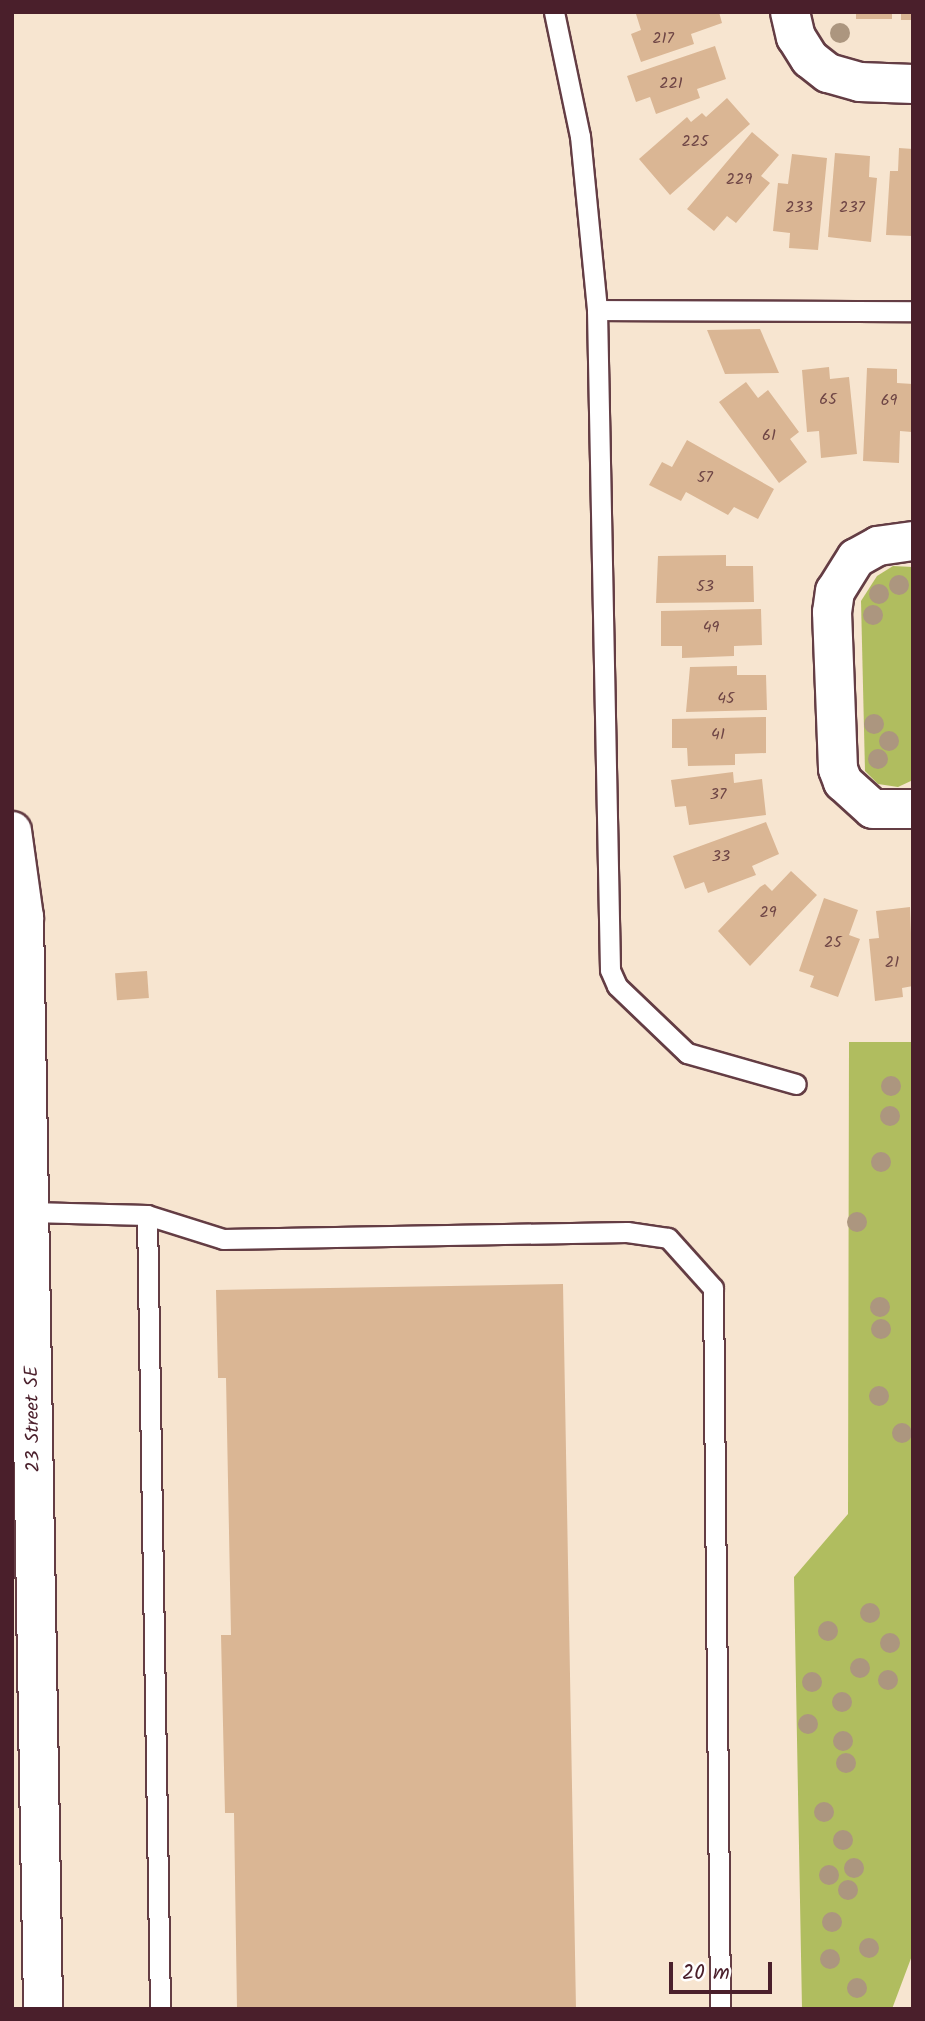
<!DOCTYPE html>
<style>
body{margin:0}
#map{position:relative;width:925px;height:2021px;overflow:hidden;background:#f7e5d0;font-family:Kalam,sans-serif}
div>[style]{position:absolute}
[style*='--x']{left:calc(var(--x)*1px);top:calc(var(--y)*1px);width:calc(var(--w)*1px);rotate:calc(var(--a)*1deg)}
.green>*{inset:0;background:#b0bd5f}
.building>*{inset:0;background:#dab694;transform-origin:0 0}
.roads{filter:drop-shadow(2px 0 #643d44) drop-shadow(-2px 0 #643d44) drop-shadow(0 2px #643d44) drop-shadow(0 -2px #643d44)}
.service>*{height:19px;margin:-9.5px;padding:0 9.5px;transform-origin:9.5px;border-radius:9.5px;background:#fff}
.minor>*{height:38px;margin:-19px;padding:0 19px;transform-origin:19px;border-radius:19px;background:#fff}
.trees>*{width:20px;height:20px;margin:-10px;border-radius:50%;background:#ac967f}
span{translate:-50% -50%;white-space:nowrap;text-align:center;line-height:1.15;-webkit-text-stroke:5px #fff;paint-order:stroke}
.number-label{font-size:16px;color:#6e4545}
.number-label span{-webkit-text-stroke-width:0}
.street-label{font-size:19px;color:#4a1f2b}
.frame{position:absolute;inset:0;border:14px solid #4a1f2b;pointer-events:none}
.scale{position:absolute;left:669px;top:1962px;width:103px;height:32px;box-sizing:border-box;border:4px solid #4a1f2b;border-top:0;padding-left:9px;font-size:21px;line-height:24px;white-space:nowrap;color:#4a1f2b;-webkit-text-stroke:5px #fff;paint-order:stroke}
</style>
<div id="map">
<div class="green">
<div style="clip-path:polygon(893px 566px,913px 567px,913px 780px,898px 787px,878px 784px,865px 771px,861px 601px,877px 576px)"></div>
<div style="clip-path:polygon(849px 1042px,913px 1042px,913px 1953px,892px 2009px,802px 2009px,794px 1577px,848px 1514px)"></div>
</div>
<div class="building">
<div style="clip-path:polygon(642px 12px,719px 12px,722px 23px,691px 34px,694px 44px,641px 62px,631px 34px,641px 30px,636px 14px)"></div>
<div style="left:856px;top:12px;width:36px;height:7px"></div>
<div style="left:901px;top:12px;width:12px;height:8px"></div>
<div style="clip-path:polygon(715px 46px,726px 79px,697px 89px,700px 98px,656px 114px,650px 97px,636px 102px,627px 76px)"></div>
<div style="clip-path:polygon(727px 98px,750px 124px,670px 195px,639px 159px,687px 117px,691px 122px,702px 113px,706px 117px)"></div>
<div style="clip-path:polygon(752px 132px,779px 155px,761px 176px,770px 183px,736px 223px,727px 216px,714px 231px,687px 209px)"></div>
<div style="clip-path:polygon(899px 148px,913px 149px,913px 236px,886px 235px,890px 171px,898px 171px)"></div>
<div style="clip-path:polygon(835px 153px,870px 156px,869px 177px,877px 178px,871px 242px,828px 237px)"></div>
<div style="clip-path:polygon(792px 154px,827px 158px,818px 250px,789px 248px,790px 233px,773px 231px,778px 183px,788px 184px)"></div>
<div style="clip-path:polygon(760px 329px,779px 373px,725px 374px,707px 330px)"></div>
<div style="clip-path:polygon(829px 367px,830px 379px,849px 377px,857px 454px,821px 458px,819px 431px,807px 432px,802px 370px)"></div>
<div style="clip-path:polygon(867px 368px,897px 369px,897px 383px,913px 384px,912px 432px,900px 431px,899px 463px,863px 461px)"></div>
<div style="clip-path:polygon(746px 382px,758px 398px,768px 390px,799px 432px,790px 439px,807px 462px,779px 483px,719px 402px)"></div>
<div style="clip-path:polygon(687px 440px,774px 489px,758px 519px,734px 507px,728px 515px,686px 492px,681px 501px,649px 485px,662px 462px,672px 467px)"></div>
<div style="clip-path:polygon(726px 555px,726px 566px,753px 566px,754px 602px,656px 603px,658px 556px)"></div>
<div style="clip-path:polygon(761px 609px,762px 645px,734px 646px,734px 656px,682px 658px,682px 646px,661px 646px,661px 611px)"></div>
<div style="clip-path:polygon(737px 666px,737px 675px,766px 675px,767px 710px,686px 712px,690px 667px)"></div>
<div style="clip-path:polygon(766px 717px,766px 753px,735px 754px,735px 765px,688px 766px,687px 748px,672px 748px,672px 719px)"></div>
<div style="clip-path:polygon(733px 772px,734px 783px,762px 779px,766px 815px,689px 825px,686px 806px,675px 807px,671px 780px)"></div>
<div style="clip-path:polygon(766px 822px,779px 854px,752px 866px,756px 875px,708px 893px,704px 882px,685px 889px,673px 856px)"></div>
<div style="clip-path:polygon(791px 871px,817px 895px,750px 966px,718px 931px,760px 887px,765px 884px,772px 891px)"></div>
<div style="clip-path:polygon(824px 898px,858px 910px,849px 935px,860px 939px,838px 997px,810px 987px,814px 976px,799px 971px)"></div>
<div style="clip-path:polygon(910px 907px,913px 986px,902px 988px,903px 997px,875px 1001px,869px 939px,879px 938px,876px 911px)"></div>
<div style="left:147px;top:971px;width:27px;height:32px;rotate:86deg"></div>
<div style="clip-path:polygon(563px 1284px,576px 2009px,237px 2009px,234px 1813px,225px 1813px,221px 1635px,231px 1635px,226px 1378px,218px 1378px,216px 1290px)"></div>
</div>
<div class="roads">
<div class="service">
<div style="--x:554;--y:12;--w:127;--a:78.2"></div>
<div style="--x:580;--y:136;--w:175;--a:84.4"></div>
<div style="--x:597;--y:310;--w:660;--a:88.87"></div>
<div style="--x:610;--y:970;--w:17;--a:66"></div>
<div style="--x:617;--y:986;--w:97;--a:43.7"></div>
<div style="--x:687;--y:1053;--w:113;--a:15.9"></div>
<div style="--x:597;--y:310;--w:316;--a:0.2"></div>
<div style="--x:30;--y:1212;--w:117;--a:1.5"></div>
<div style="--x:147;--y:1215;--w:80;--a:17.5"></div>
<div style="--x:223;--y:1239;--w:404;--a:-1"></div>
<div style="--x:627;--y:1232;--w:41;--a:8.3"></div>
<div style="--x:668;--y:1238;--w:67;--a:48"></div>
<div style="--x:713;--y:1288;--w:721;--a:89.44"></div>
<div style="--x:147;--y:1215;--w:794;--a:89.06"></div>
</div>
<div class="minor">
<div style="--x:790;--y:12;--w:26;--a:77"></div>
<div style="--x:796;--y:37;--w:26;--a:58"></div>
<div style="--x:810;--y:59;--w:23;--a:38"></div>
<div style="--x:828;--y:73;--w:33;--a:16"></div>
<div style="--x:860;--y:82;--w:53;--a:2.2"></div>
<div style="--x:913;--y:541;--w:35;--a:172"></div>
<div style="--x:878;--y:546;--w:25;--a:151"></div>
<div style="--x:856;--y:558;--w:39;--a:122"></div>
<div style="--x:835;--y:591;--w:21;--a:98"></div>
<div style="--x:832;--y:612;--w:157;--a:87.8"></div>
<div style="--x:838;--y:769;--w:14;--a:69"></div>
<div style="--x:843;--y:782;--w:40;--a:42"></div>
<div style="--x:873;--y:809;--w:40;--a:0"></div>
<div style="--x:12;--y:831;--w:87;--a:82.1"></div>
<div style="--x:24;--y:917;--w:1092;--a:89"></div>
</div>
</div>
<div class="trees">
<div style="left:840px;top:33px"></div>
<div style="left:899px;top:585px"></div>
<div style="left:879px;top:594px"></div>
<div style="left:873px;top:615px"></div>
<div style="left:874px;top:724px"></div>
<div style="left:889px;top:741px"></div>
<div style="left:878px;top:759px"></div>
<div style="left:891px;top:1086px"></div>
<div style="left:890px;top:1116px"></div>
<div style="left:881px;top:1162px"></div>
<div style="left:857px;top:1222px"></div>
<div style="left:880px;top:1307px"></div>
<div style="left:881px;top:1329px"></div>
<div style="left:879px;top:1396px"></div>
<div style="left:902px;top:1433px"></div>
<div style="left:870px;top:1613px"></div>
<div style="left:828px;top:1631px"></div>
<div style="left:890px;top:1643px"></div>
<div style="left:860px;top:1668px"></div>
<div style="left:888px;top:1680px"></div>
<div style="left:812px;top:1682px"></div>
<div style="left:842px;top:1702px"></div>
<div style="left:808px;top:1724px"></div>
<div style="left:843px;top:1741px"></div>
<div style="left:846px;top:1763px"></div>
<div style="left:824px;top:1812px"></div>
<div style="left:843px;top:1840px"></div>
<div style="left:854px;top:1868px"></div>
<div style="left:829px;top:1875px"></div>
<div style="left:848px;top:1890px"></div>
<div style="left:832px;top:1922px"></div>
<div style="left:869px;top:1948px"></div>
<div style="left:830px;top:1959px"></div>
<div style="left:857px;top:1988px"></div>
</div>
<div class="number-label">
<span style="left:663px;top:39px">217</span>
<span style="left:671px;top:84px">221</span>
<span style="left:695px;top:142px">225</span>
<span style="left:739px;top:180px">229</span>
<span style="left:799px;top:208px">233</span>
<span style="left:852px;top:208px">237</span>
<span style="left:828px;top:400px">65</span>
<span style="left:889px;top:401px">69</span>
<span style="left:769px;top:436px">61</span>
<span style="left:705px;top:478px">57</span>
<span style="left:705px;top:587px">53</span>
<span style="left:711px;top:628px">49</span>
<span style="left:726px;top:699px">45</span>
<span style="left:718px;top:735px">41</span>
<span style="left:718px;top:795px">37</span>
<span style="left:721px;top:857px">33</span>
<span style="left:768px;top:913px">29</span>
<span style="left:833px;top:943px">25</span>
<span style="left:892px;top:963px">21</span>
</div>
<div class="street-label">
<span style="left:34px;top:1419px;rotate:-91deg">23 Street SE</span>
</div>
<div class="frame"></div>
<div class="scale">20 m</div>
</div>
